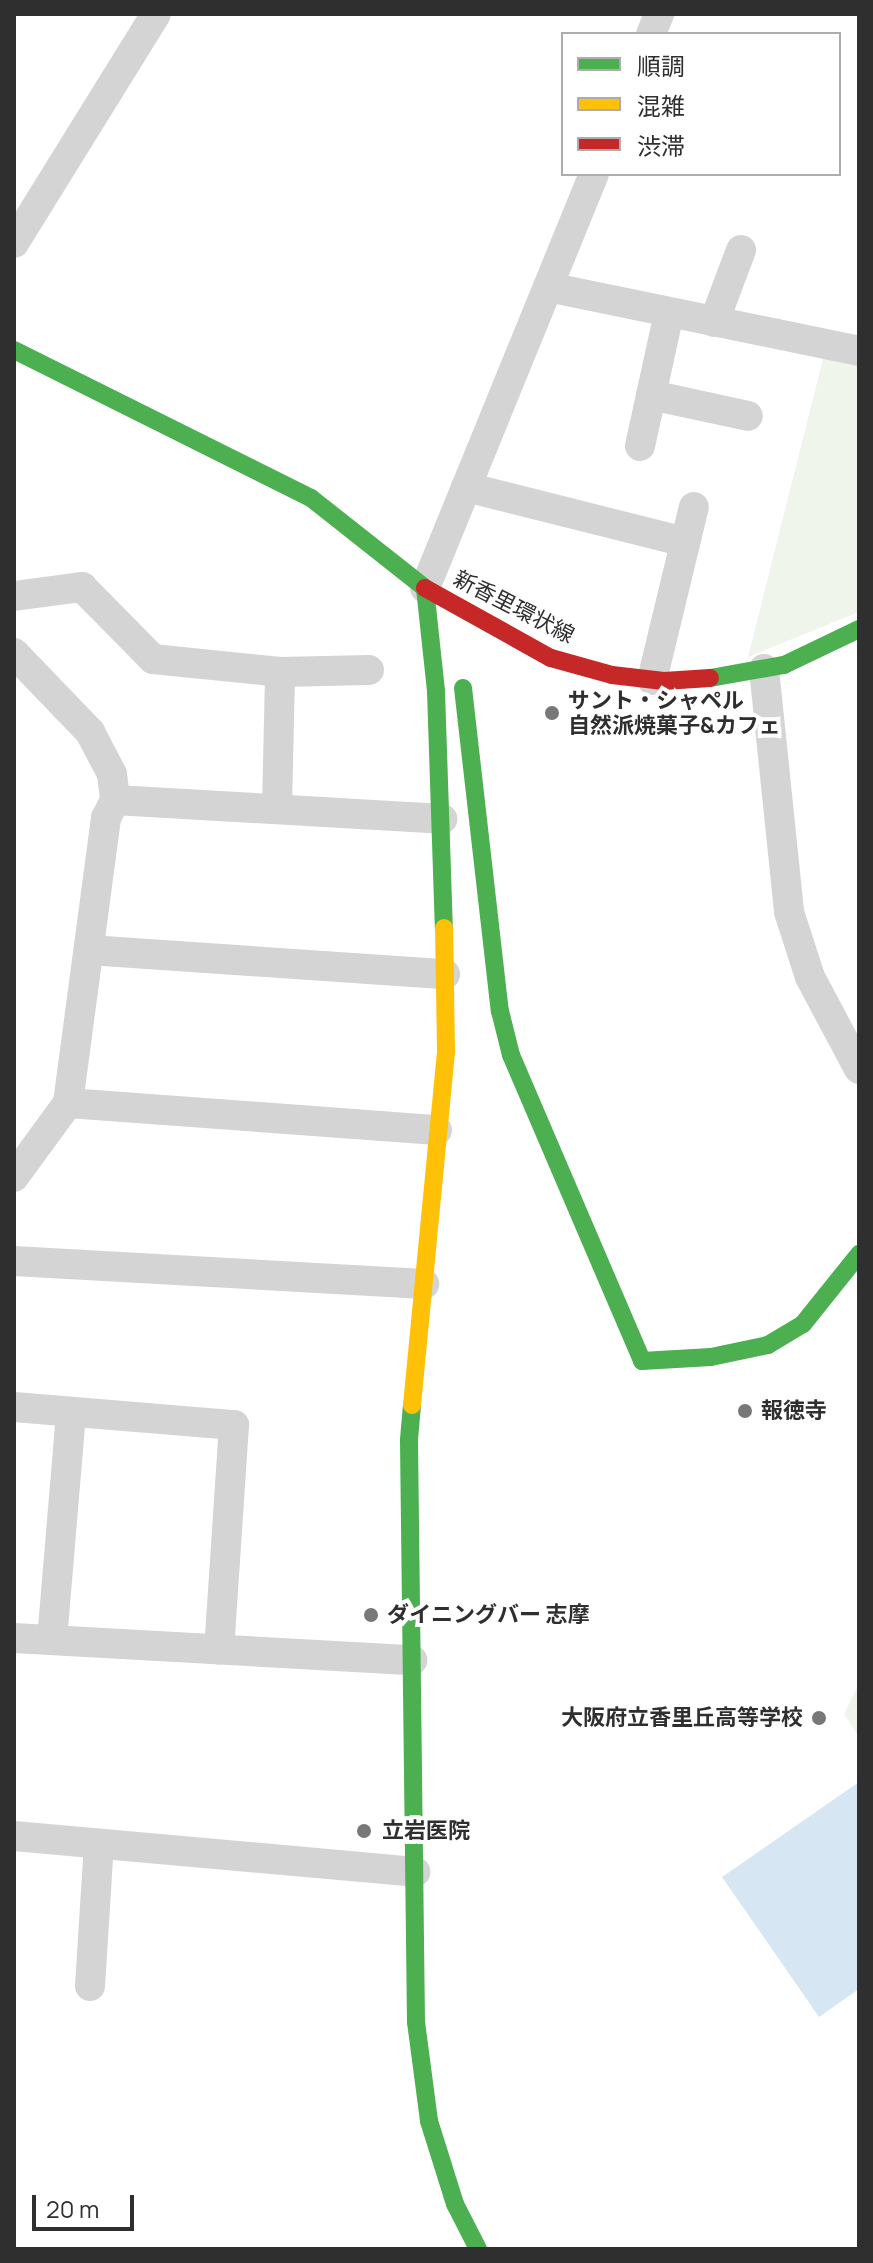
<!DOCTYPE html>
<meta charset="utf-8">
<style>
body{margin:0}
#map{position:relative;width:873px;height:2263px;overflow:hidden;background:#fff;font-family:Manrope,"Noto Sans JP",sans-serif}
div>[style]{position:absolute}
[style*='--x']{left:calc(var(--x)*1px);top:calc(var(--y)*1px);width:calc(var(--w)*1px);rotate:calc(var(--a)*1deg)}
.green>*{inset:0;background:#f0f5eb}
.water>*{inset:0;background:#d7e6f3}
.street>*{height:30px;margin:-15px;padding:0 15px;transform-origin:15px;border-radius:15px;background:#d4d4d4}
.fast>*{height:18px;margin:-9px;padding:0 9px;transform-origin:9px;border-radius:9px;background:#4caf50}
.slow>*{height:18px;margin:-9px;padding:0 9px;transform-origin:9px;border-radius:9px;background:#ffc107}
.jam>*{height:18px;margin:-9px;padding:0 9px;transform-origin:9px;border-radius:9px;background:#c62828}
.dots>*{width:22px;height:22px;translate:-50% -50%;box-sizing:border-box;border:4px solid #fff;border-radius:50%}
span{translate:-50% -50%;white-space:nowrap;text-align:center;line-height:1.15;-webkit-text-stroke:8px #fff;paint-order:stroke}
.street-label{font-size:22px;color:#2f2f2f}
.poi-label{font-size:22px;color:#2f2f2f;font-weight:700}
.left{translate:0 -50%;text-align:left}
.right{translate:-100% -50%;text-align:right}
.frame{position:absolute;inset:0;border:16px solid #2f2f2f;pointer-events:none}
.legend{position:absolute;left:561px;top:32px;width:280px;height:144px;box-sizing:border-box;background:#fff;border:2px solid #acacac;margin:0;padding:10px 14px;list-style:none;font-size:24px;color:#2f2f2f}
.legend li{display:flex;align-items:center;gap:16px;height:40px}
.legend b{width:40px;border:2px solid #acacac}
.scale{position:absolute;left:32px;top:2195px;width:102px;height:36px;box-sizing:border-box;border:4px solid #2f2f2f;border-top:0;padding-left:10px;font-size:24px;line-height:28px;white-space:nowrap;color:#2f2f2f;-webkit-text-stroke:6px #fff;paint-order:stroke}
</style>
<div id="map">
<div class="green">
<div style="clip-path:polygon(824px 355px,859px 360px,859px 612px,748px 657px)"></div>
<div style="clip-path:polygon(859px 1684px,859px 1737px,844px 1714px)"></div>
</div>
<div class="water">
<div style="clip-path:polygon(859px 1782px,859px 1989px,819px 2017px,722px 1877px)"></div>
</div>
<div class="street">
<div style="--x:651;--y:34;--w:22;--a:-68"></div>
<div style="--x:14;--y:243;--w:269;--a:-58.2"></div>
<div style="--x:548;--y:287;--w:318;--a:11.6"></div>
<div style="--x:714;--y:322;--w:77;--a:-69.4"></div>
<div style="--x:651;--y:395;--w:99;--a:12.2"></div>
<div style="--x:640;--y:446;--w:136;--a:-77.7"></div>
<div style="--x:466;--y:487;--w:226;--a:14.1"></div>
<div style="--x:425;--y:588;--w:447;--a:-67.8"></div>
<div style="--x:14;--y:596;--w:69;--a:-7.5"></div>
<div style="--x:82;--y:587;--w:101;--a:45.4"></div>
<div style="--x:153;--y:659;--w:128;--a:5.8"></div>
<div style="--x:280;--y:672;--w:89;--a:-1.3"></div>
<div style="--x:14;--y:653;--w:110;--a:46.1"></div>
<div style="--x:90;--y:732;--w:47;--a:62.4"></div>
<div style="--x:112;--y:774;--w:26;--a:83"></div>
<div style="--x:764;--y:669;--w:244;--a:84.1"></div>
<div style="--x:789;--y:912;--w:68;--a:72.1"></div>
<div style="--x:810;--y:977;--w:104;--a:62"></div>
<div style="--x:652;--y:680;--w:178;--a:-76.4"></div>
<div style="--x:277;--y:808;--w:136;--a:-88.7"></div>
<div style="--x:89;--y:950;--w:357;--a:3.9"></div>
<div style="--x:68;--y:1103;--w:370;--a:4.2"></div>
<div style="--x:14;--y:1177;--w:92;--a:-53.9"></div>
<div style="--x:68;--y:1103;--w:288;--a:-82.4"></div>
<div style="--x:106;--y:818;--w:20;--a:-63"></div>
<div style="--x:115;--y:800;--w:328;--a:3.3"></div>
<div style="--x:14;--y:1261;--w:411;--a:3.2"></div>
<div style="--x:14;--y:1407;--w:221;--a:4.7"></div>
<div style="--x:234;--y:1425;--w:225;--a:93.8"></div>
<div style="--x:14;--y:1638;--w:399;--a:3.2"></div>
<div style="--x:52;--y:1640;--w:229;--a:-85.2"></div>
<div style="--x:14;--y:1836;--w:403;--a:5.1"></div>
<div style="--x:90;--y:1986;--w:142;--a:-86.4"></div>
</div>
<div class="fast">
<div style="--x:14;--y:350;--w:332;--a:26.5"></div>
<div style="--x:311;--y:498;--w:145;--a:38.3"></div>
<div style="--x:425;--y:588;--w:104;--a:83.9"></div>
<div style="--x:436;--y:691;--w:237;--a:88.1"></div>
<div style="--x:710;--y:678;--w:75;--a:-10"></div>
<div style="--x:784;--y:665;--w:83;--a:-25.6"></div>
<div style="--x:463;--y:688;--w:325;--a:83.5"></div>
<div style="--x:500;--y:1011;--w:45;--a:76"></div>
<div style="--x:511;--y:1055;--w:333;--a:66.8"></div>
<div style="--x:642;--y:1361;--w:69;--a:-3.3"></div>
<div style="--x:711;--y:1357;--w:58;--a:-11.9"></div>
<div style="--x:768;--y:1345;--w:41;--a:-31"></div>
<div style="--x:803;--y:1324;--w:90;--a:-51.3"></div>
<div style="--x:412;--y:1405;--w:36;--a:95"></div>
<div style="--x:409;--y:1441;--w:581;--a:89.31"></div>
<div style="--x:416;--y:2022;--w:100;--a:82.5"></div>
<div style="--x:429;--y:2121;--w:87;--a:72.6"></div>
<div style="--x:455;--y:2204;--w:51;--a:62.9"></div>
</div>
<div class="slow">
<div style="--x:412;--y:1405;--w:356;--a:-84.5"></div>
<div style="--x:446;--y:1051;--w:123;--a:-90.9"></div>
</div>
<div class="jam">
<div style="--x:425;--y:588;--w:144;--a:29.1"></div>
<div style="--x:551;--y:658;--w:63;--a:15.6"></div>
<div style="--x:612;--y:675;--w:52;--a:6.6"></div>
<div style="--x:664;--y:681;--w:46;--a:-3.7"></div>
</div>
<div class="dots">
<div style="left:552px;top:713px;background:#787878"></div>
<div style="left:745px;top:1411px;background:#787878"></div>
<div style="left:371px;top:1615px;background:#787878"></div>
<div style="left:819px;top:1718px;background:#787878"></div>
<div style="left:364px;top:1831px;background:#787878"></div>
</div>
<div class="street-label">
<span style="left:514px;top:607px;rotate:27deg">新香里環状線</span>
</div>
<div class="poi-label">
<span class="left" style="left:568px;top:713px">サント・シャペル<br>自然派焼菓子&amp;カフェ</span>
<span class="left" style="left:761px;top:1411px">報徳寺</span>
<span class="left" style="left:387px;top:1615px">ダイニングバー 志摩</span>
<span class="right" style="left:803px;top:1718px">大阪府立香里丘高等学校</span>
<span class="left" style="left:382px;top:1831px">立岩医院</span>
</div>
<div class="frame"></div>
<ul class="legend">
<li><b style="height:10px;background:#4caf50"></b>順調</li>
<li><b style="height:10px;background:#ffc107"></b>混雑</li>
<li><b style="height:10px;background:#c62828"></b>渋滞</li>
</ul>
<div class="scale">20 m</div>
</div>
